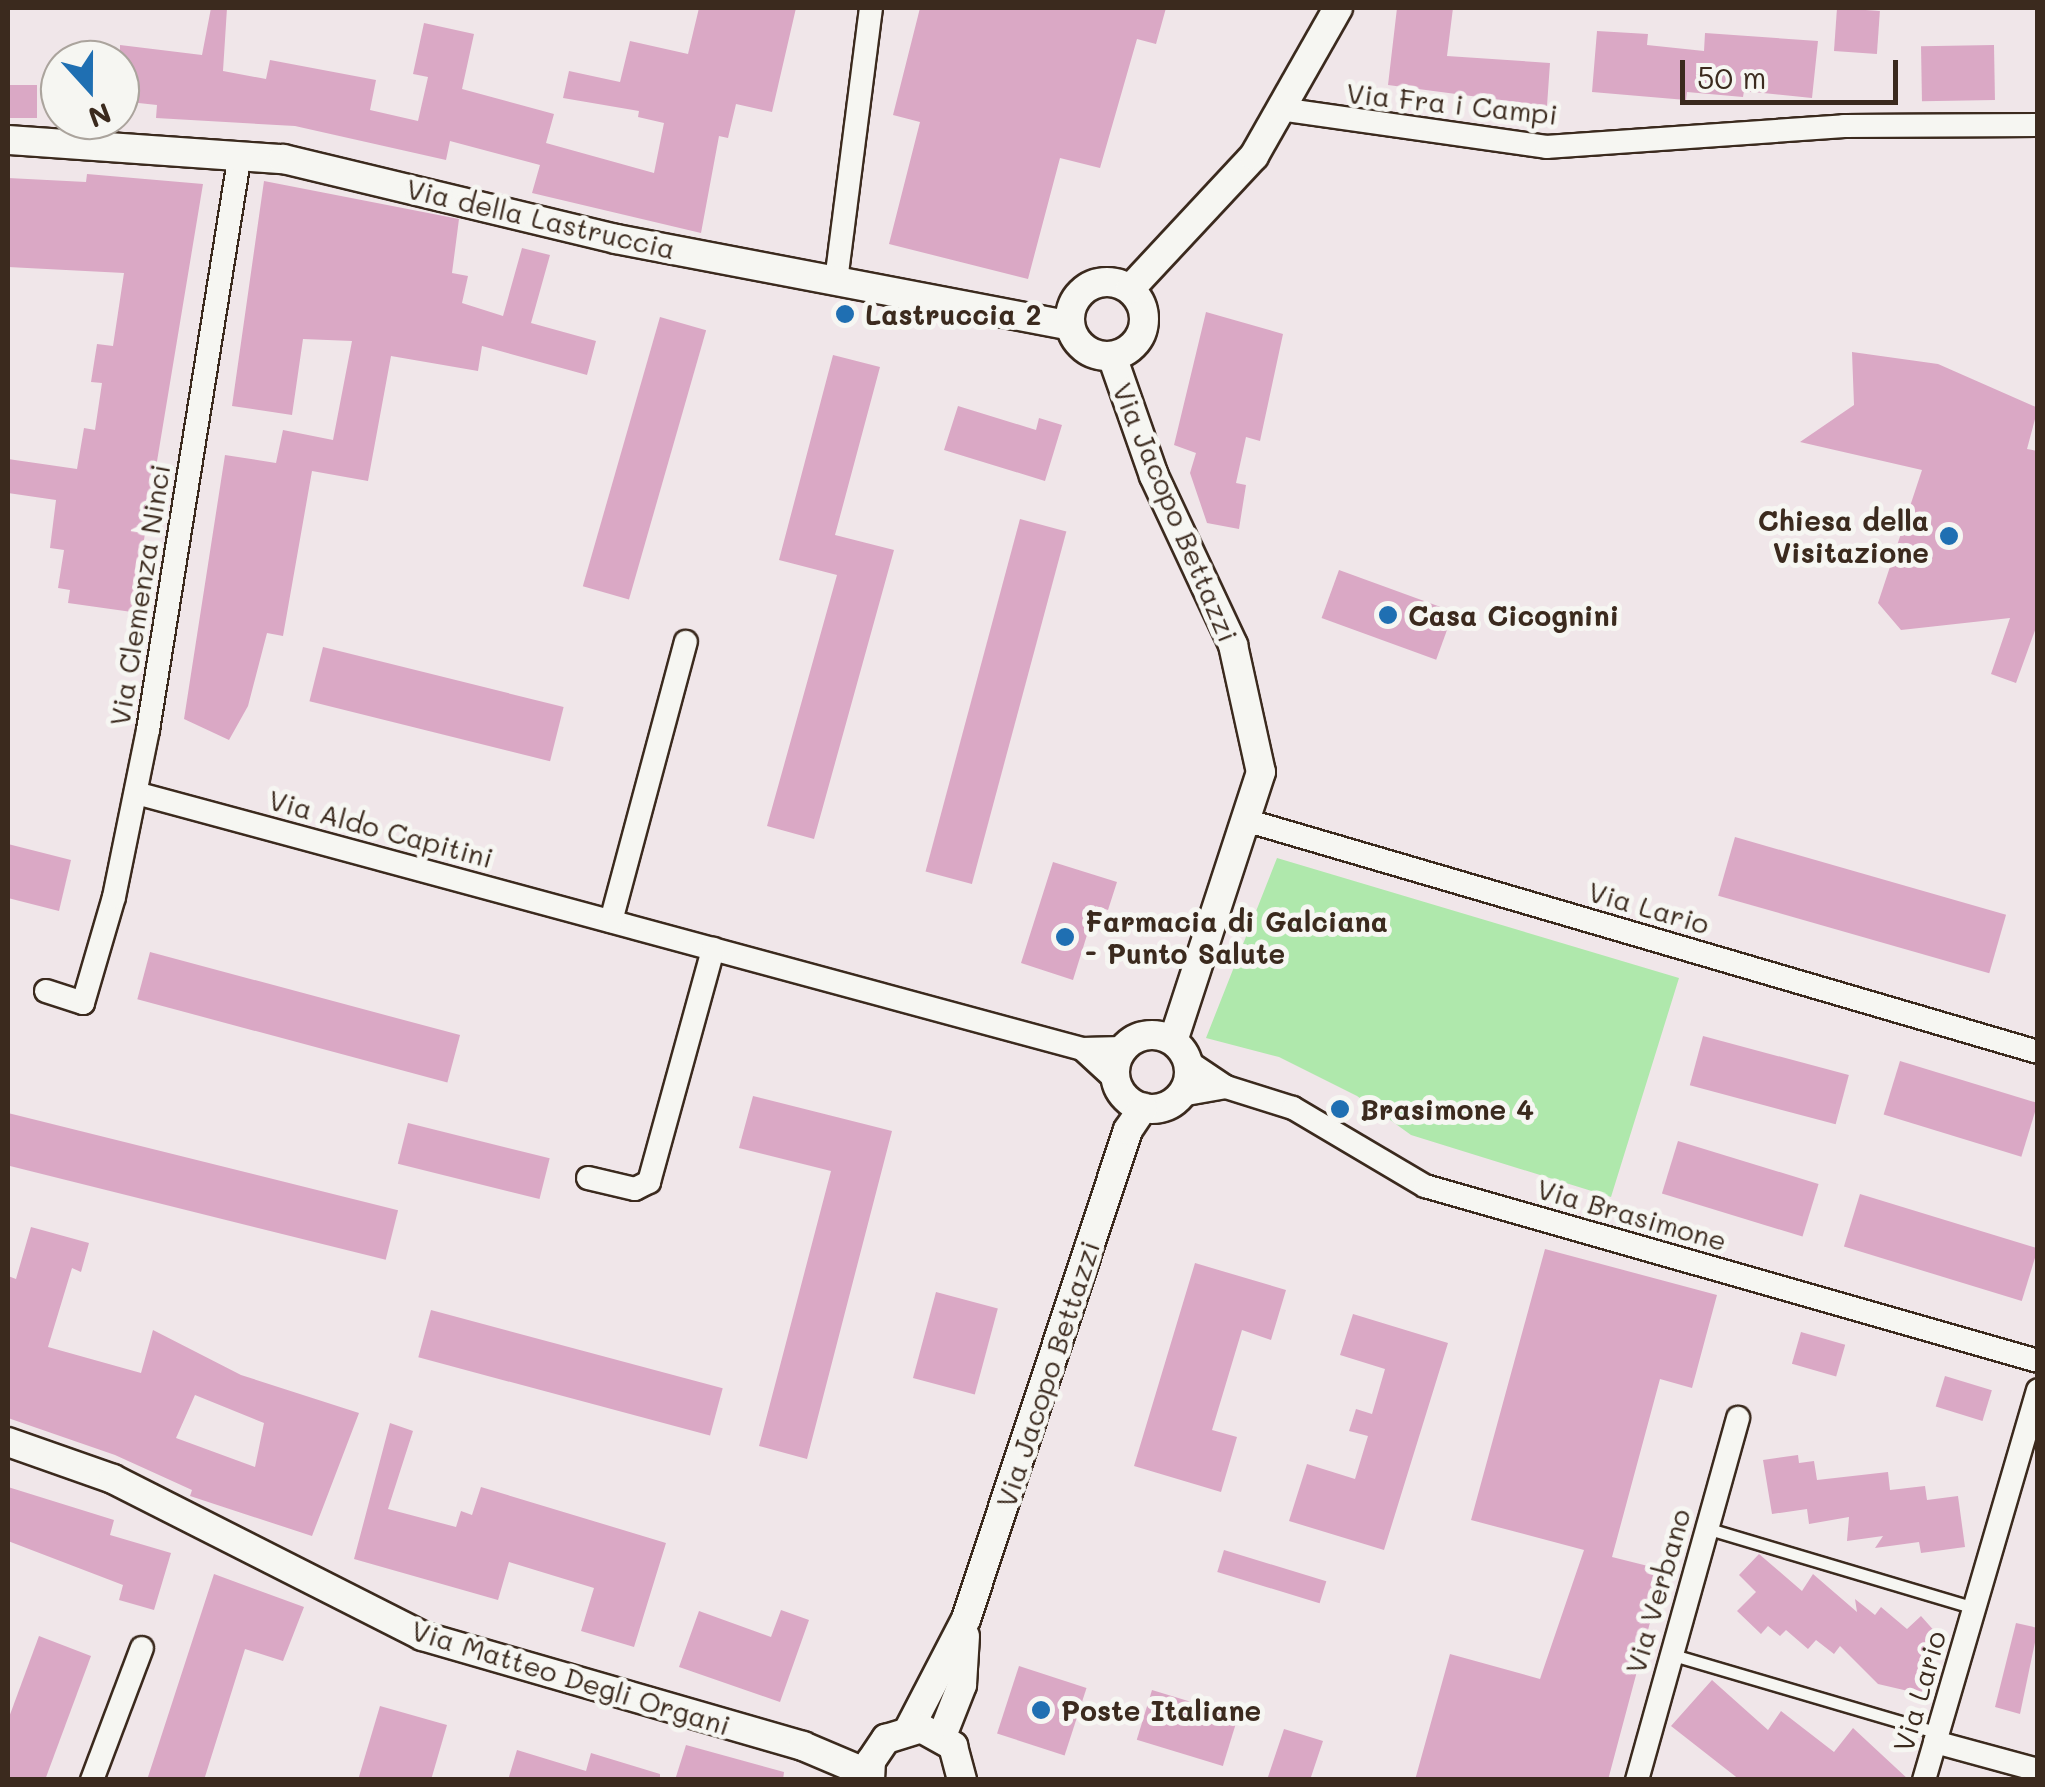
<!DOCTYPE html>
<style>
body{margin:0}
#map{position:relative;width:2045px;height:1787px;overflow:hidden;background:#f0e6e9;font-family:Mali,sans-serif}
div>[style]{position:absolute}
[style*='--x']{left:calc(var(--x)*1px);top:calc(var(--y)*1px);width:calc(var(--w)*1px);rotate:calc(var(--a)*1deg)}
.green>*{inset:0;background:#afe8ac}
.building>*{inset:0;background:#daa8c5;transform-origin:0 0}
.roads{filter:drop-shadow(2px 0 #3b2a1e) drop-shadow(-2px 0 #3b2a1e) drop-shadow(0 2px #3b2a1e) drop-shadow(0 -2px #3b2a1e)}
.service>*{height:11px;margin:-5.5px;padding:0 5.5px;transform-origin:5.5px;border-radius:5.5px;background:#f6f6f2}
.minor>*{height:22px;margin:-11px;padding:0 11px;transform-origin:11px;border-radius:11px;background:#f6f6f2}
.tertiary>*{height:28px;margin:-14px;padding:0 14px;transform-origin:14px;border-radius:14px;background:#f6f6f2}
.tertiary>.ring{margin:-14px;padding:0;box-sizing:content-box;background:none;border:28px solid #f6f6f2;border-radius:50%}
.dots>*{width:28px;height:28px;translate:-50% -50%;box-sizing:border-box;border:5px solid #f6f6f2;border-radius:50%}
span{translate:-50% -50%;white-space:nowrap;text-align:center;line-height:1.15;-webkit-text-stroke:10px #f6f6f2;paint-order:stroke}
.street-label{font-size:28px;color:#3b2a1e}
.poi-label{font-size:28px;color:#3b2a1e;font-weight:700}
.left{translate:0 -50%;text-align:left}
.right{translate:-100% -50%;text-align:right}
.frame{position:absolute;inset:0;border:10px solid #3b2a1e;pointer-events:none}
.north{position:absolute;left:40px;top:40px;width:100px;height:100px;box-sizing:border-box;background:#f6f6f2;border:2px solid #aba49d;border-radius:50%;rotate:159deg;font-size:28px;font-weight:700;line-height:40px;text-align:center;color:#3b2a1e}
.north::after{content:'';display:block;margin:auto;width:35px;height:45px;background:#1f6fb2;clip-path:polygon(50% 0,100% 100%,50% 72%,0 100%)}
.scale{position:absolute;left:1680px;top:60px;width:218px;height:45px;box-sizing:border-box;border:5px solid #3b2a1e;border-top:0;padding-left:12px;font-size:30px;line-height:35px;white-space:nowrap;color:#3b2a1e;-webkit-text-stroke:8px #f6f6f2;paint-order:stroke}
</style>
<div id="map">
<div class="green">
<div style="clip-path:polygon(1277px 858px,1679px 978px,1611px 1197px,1411px 1135px,1357px 1096px,1279px 1057px,1206px 1038px)"></div>
</div>
<div class="building">
<div style="clip-path:polygon(211px 8px,227px 8px,223px 71px,266px 79px,270px 60px,376px 80px,370px 110px,418px 121px,428px 77px,413px 74px,424px 23px,474px 34px,462px 89px,554px 114px,546px 143px,654px 173px,664px 123px,638px 117px,639px 111px,563px 98px,569px 71px,620px 82px,630px 41px,688px 54px,699px 8px,796px 8px,772px 112px,736px 104px,728px 138px,719px 136px,701px 233px,532px 193px,540px 165px,450px 141px,446px 160px,295px 126px,156px 118px,157px 105px,120px 101px,120px 45px,202px 55px)"></div>
<div style="clip-path:polygon(920px 8px,1166px 8px,1156px 44px,1137px 39px,1100px 168px,1060px 158px,1028px 279px,889px 244px,920px 122px,893px 115px)"></div>
<div style="clip-path:polygon(1397px 8px,1453px 8px,1447px 56px,1550px 63px,1547px 106px,1388px 85px)"></div>
<div style="left:1837px;top:8px;width:43px;height:43px;rotate:4deg"></div>
<div style="clip-path:polygon(1597px 31px,1648px 34px,1647px 45px,1704px 51px,1705px 33px,1818px 41px,1812px 98px,1744px 91px,1743px 97px,1687px 92px,1686px 100px,1592px 92px)"></div>
<div style="left:1994px;top:45px;width:55px;height:73px;rotate:89deg"></div>
<div style="left:8px;top:85px;width:29px;height:33px"></div>
<div style="clip-path:polygon(87px 174px,203px 184px,132px 612px,68px 603px,70px 590px,58px 588px,64px 550px,50px 548px,56px 500px,8px 493px,8px 459px,77px 469px,84px 428px,95px 430px,102px 383px,91px 382px,97px 344px,113px 346px,124px 273px,8px 267px,8px 178px,86px 182px)"></div>
<div style="clip-path:polygon(264px 181px,459px 219px,452px 273px,468px 276px,462px 303px,503px 316px,522px 248px,550px 255px,531px 323px,596px 341px,587px 375px,482px 346px,478px 371px,391px 356px,368px 481px,312px 471px,283px 636px,267px 633px,248px 706px,229px 740px,184px 719px,225px 455px,276px 463px,283px 430px,333px 440px,352px 341px,303px 339px,292px 415px,232px 406px)"></div>
<div style="clip-path:polygon(1206px 312px,1283px 334px,1260px 441px,1246px 437px,1236px 483px,1246px 485px,1239px 529px,1207px 523px,1190px 473px,1196px 453px,1174px 445px)"></div>
<div style="left:660px;top:317px;width:48px;height:280px;rotate:16deg"></div>
<div style="clip-path:polygon(1852px 352px,1938px 364px,2038px 408px,2027px 449px,2038px 451px,2038px 622px,2016px 683px,1991px 674px,2010px 618px,1901px 630px,1878px 603px,1922px 470px,1800px 442px,1854px 405px)"></div>
<div style="clip-path:polygon(833px 355px,880px 367px,835px 535px,894px 550px,814px 839px,767px 826px,837px 575px,779px 560px)"></div>
<div style="clip-path:polygon(958px 406px,1036px 430px,1039px 418px,1062px 425px,1045px 481px,944px 450px)"></div>
<div style="left:1020px;top:519px;width:48px;height:365px;rotate:15deg"></div>
<div style="left:1339px;top:570px;width:122px;height:51px;rotate:20deg"></div>
<div style="left:323px;top:647px;width:248px;height:56px;rotate:14deg"></div>
<div style="left:1735px;top:837px;width:282px;height:61px;rotate:16deg"></div>
<div style="clip-path:polygon(8px 844px,71px 860px,59px 911px,8px 898px)"></div>
<div style="clip-path:polygon(1053px 862px,1117px 882px,1108px 910px,1096px 906px,1073px 980px,1021px 963px)"></div>
<div style="left:150px;top:952px;width:321px;height:49px;rotate:15deg"></div>
<div style="left:1703px;top:1036px;width:151px;height:51px;rotate:15deg"></div>
<div style="left:1900px;top:1061px;width:144px;height:56px;rotate:17deg"></div>
<div style="clip-path:polygon(753px 1096px,892px 1131px,807px 1459px,759px 1446px,831px 1171px,739px 1148px)"></div>
<div style="left:8px;top:1113px;width:402px;height:51px;rotate:14deg"></div>
<div style="left:408px;top:1123px;width:146px;height:42px;rotate:14deg"></div>
<div style="left:1678px;top:1141px;width:147px;height:55px;rotate:17deg"></div>
<div style="left:1860px;top:1194px;width:186px;height:55px;rotate:17deg"></div>
<div style="clip-path:polygon(evenodd,31px 1227px,89px 1243px,81px 1272px,72px 1268px,48px 1347px,141px 1373px,153px 1330px,241px 1375px,359px 1413px,312px 1536px,190px 1496px,192px 1490px,115px 1455px,8px 1418px,8px 1276px,16px 1279px,31px 1227px,195px 1395px,264px 1423px,255px 1467px,176px 1438px,195px 1395px)"></div>
<div style="clip-path:polygon(1545px 1249px,1717px 1295px,1692px 1388px,1660px 1379px,1612px 1557px,1664px 1570px,1608px 1780px,1415px 1780px,1450px 1654px,1540px 1679px,1584px 1550px,1471px 1520px)"></div>
<div style="clip-path:polygon(1195px 1263px,1286px 1290px,1271px 1340px,1242px 1330px,1212px 1430px,1237px 1437px,1221px 1492px,1134px 1466px)"></div>
<div style="left:936px;top:1292px;width:64px;height:89px;rotate:15deg"></div>
<div style="left:431px;top:1310px;width:302px;height:49px;rotate:15deg"></div>
<div style="clip-path:polygon(1353px 1314px,1448px 1343px,1384px 1550px,1289px 1521px,1307px 1464px,1355px 1479px,1368px 1436px,1349px 1431px,1356px 1409px,1372px 1414px,1385px 1369px,1340px 1355px)"></div>
<div style="left:1801px;top:1332px;width:46px;height:33px;rotate:16deg"></div>
<div style="left:1945px;top:1376px;width:49px;height:32px;rotate:17deg"></div>
<div style="clip-path:polygon(390px 1423px,413px 1431px,388px 1509px,456px 1527px,461px 1511px,472px 1515px,481px 1487px,666px 1543px,634px 1647px,581px 1631px,594px 1588px,509px 1562px,498px 1600px,354px 1559px)"></div>
<div style="clip-path:polygon(1798px 1455px,1799px 1463px,1814px 1461px,1817px 1480px,1888px 1472px,1890px 1490px,1925px 1486px,1927px 1500px,1958px 1496px,1965px 1547px,1921px 1553px,1919px 1542px,1875px 1548px,1883px 1536px,1847px 1541px,1849px 1517px,1809px 1524px,1807px 1509px,1772px 1514px,1763px 1460px)"></div>
<div style="clip-path:polygon(8px 1487px,114px 1520px,110px 1535px,171px 1553px,154px 1610px,119px 1600px,123px 1585px,8px 1541px)"></div>
<div style="left:1224px;top:1550px;width:107px;height:23px;rotate:17deg"></div>
<div style="clip-path:polygon(1759px 1554px,1802px 1591px,1813px 1574px,1857px 1612px,1855px 1599px,1875px 1615px,1881px 1607px,1907px 1629px,1921px 1616px,1937px 1634px,1921px 1694px,1878px 1684px,1840px 1646px,1834px 1654px,1816px 1640px,1808px 1649px,1786px 1630px,1780px 1636px,1768px 1626px,1761px 1634px,1737px 1611px,1756px 1592px,1739px 1575px)"></div>
<div style="clip-path:polygon(214px 1574px,304px 1607px,283px 1661px,245px 1649px,204px 1780px,147px 1780px)"></div>
<div style="clip-path:polygon(781px 1610px,809px 1620px,780px 1702px,679px 1667px,699px 1611px,771px 1637px)"></div>
<div style="clip-path:polygon(2016px 1623px,2038px 1628px,2020px 1714px,1995px 1707px)"></div>
<div style="clip-path:polygon(39px 1636px,91px 1656px,45px 1780px,8px 1780px,8px 1720px)"></div>
<div style="left:1019px;top:1666px;width:71px;height:71px;rotate:18deg"></div>
<div style="clip-path:polygon(1712px 1680px,1768px 1730px,1781px 1711px,1834px 1752px,1853px 1728px,1909px 1780px,1740px 1780px,1671px 1726px)"></div>
<div style="left:1152px;top:1690px;width:90px;height:52px;rotate:17deg"></div>
<div style="clip-path:polygon(380px 1706px,447px 1725px,431px 1780px,358px 1780px)"></div>
<div style="clip-path:polygon(1284px 1729px,1323px 1741px,1310px 1780px,1267px 1780px)"></div>
<div style="clip-path:polygon(686px 1745px,784px 1772px,783px 1780px,675px 1780px)"></div>
<div style="clip-path:polygon(517px 1750px,586px 1771px,591px 1753px,660px 1774px,660px 1780px,508px 1780px)"></div>
</div>
<div class="roads">
<div class="service">
<div style="--x:1706;--y:1528;--w:280;--a:16.6"></div>
<div style="--x:1670;--y:1654;--w:279;--a:16.4"></div>
</div>
<div class="minor">
<div style="--x:1280;--y:109;--w:269;--a:8.1"></div>
<div style="--x:1546;--y:147;--w:299;--a:-4"></div>
<div style="--x:1844;--y:126;--w:194;--a:-0.3"></div>
<div style="--x:836;--y:281;--w:275;--a:-82.7"></div>
<div style="--x:136;--y:793;--w:980;--a:15.14"></div>
<div style="--x:1082;--y:1049;--w:41;--a:-1.4"></div>
<div style="--x:1245;--y:820;--w:826;--a:16.31"></div>
<div style="--x:611;--y:921;--w:289;--a:-75"></div>
<div style="--x:46;--y:991;--w:39;--a:18"></div>
<div style="--x:83;--y:1003;--w:110;--a:-73.7"></div>
<div style="--x:114;--y:897;--w:170;--a:-78.5"></div>
<div style="--x:148;--y:730;--w:583;--a:-80.93"></div>
<div style="--x:1082;--y:1049;--w:46;--a:42.4"></div>
<div style="--x:1187;--y:1061;--w:47;--a:33.7"></div>
<div style="--x:1226;--y:1087;--w:70;--a:17.4"></div>
<div style="--x:1293;--y:1108;--w:153;--a:30.6"></div>
<div style="--x:1425;--y:1186;--w:637;--a:15.93"></div>
<div style="--x:1181;--y:1095;--w:46;--a:-10.1"></div>
<div style="--x:588;--y:1178;--w:48;--a:13.2"></div>
<div style="--x:635;--y:1189;--w:16;--a:-27"></div>
<div style="--x:649;--y:1182;--w:242;--a:-74.6"></div>
<div style="--x:1935;--y:1742;--w:107;--a:15.2"></div>
<div style="--x:92;--y:1780;--w:141;--a:-69.3"></div>
<div style="--x:1637;--y:1780;--w:376;--a:-74.4"></div>
<div style="--x:1924;--y:1780;--w:406;--a:-73.7"></div>
</div>
<div class="tertiary">
<div style="--x:8;--y:140;--w:276;--a:4"></div>
<div style="--x:283;--y:159;--w:342;--a:13.5"></div>
<div style="--x:616;--y:239;--w:462;--a:10.8"></div>
<div class="ring" style="left:1070px;top:282px;width:46px;height:46px"></div>
<div style="--x:1130;--y:289;--w:182;--a:-47"></div>
<div style="--x:1254;--y:156;--w:170;--a:-60.4"></div>
<div style="--x:1112;--y:356;--w:127;--a:70.7"></div>
<div style="--x:1154;--y:476;--w:187;--a:64.9"></div>
<div style="--x:1233;--y:645;--w:130;--a:77.6"></div>
<div style="--x:1261;--y:772;--w:283;--a:108.1"></div>
<div class="ring" style="left:1115px;top:1035px;width:46px;height:46px"></div>
<div style="--x:8;--y:1442;--w:111;--a:19.4"></div>
<div style="--x:113;--y:1479;--w:347;--a:26.9"></div>
<div style="--x:422;--y:1636;--w:397;--a:16.1"></div>
<div style="--x:803;--y:1746;--w:72;--a:23"></div>
<div style="--x:909;--y:1729;--w:124;--a:-62.6"></div>
<div style="--x:966;--y:1619;--w:515;--a:-71.67"></div>
<div style="--x:1128;--y:1130;--w:27;--a:-56"></div>
<div style="--x:942;--y:1736;--w:55;--a:-68.6"></div>
<div style="--x:962;--y:1685;--w:49;--a:-86.5"></div>
<div style="--x:870;--y:1780;--w:19;--a:-87"></div>
<div style="--x:871;--y:1761;--w:27;--a:-56"></div>
<div style="--x:886;--y:1739;--w:37;--a:-17"></div>
<div style="--x:921;--y:1728;--w:37;--a:29"></div>
<div style="--x:953;--y:1746;--w:35;--a:75"></div>
</div>
</div>
<div class="dots">
<div style="left:845px;top:314px;background:#1f6fb2"></div>
<div style="left:1949px;top:536px;background:#1f6fb2"></div>
<div style="left:1388px;top:615px;background:#1f6fb2"></div>
<div style="left:1065px;top:937px;background:#1f6fb2"></div>
<div style="left:1340px;top:1109px;background:#1f6fb2"></div>
<div style="left:1041px;top:1710px;background:#1f6fb2"></div>
</div>
<div class="street-label">
<span style="left:1452px;top:103px;rotate:6deg">Via Fra i Campi</span>
<span style="left:541px;top:218px;rotate:13deg">Via della Lastruccia</span>
<span style="left:1176px;top:512px;rotate:67deg">Via Jacopo Bettazzi</span>
<span style="left:139px;top:595px;rotate:-81deg">Via Clemenza Ninci</span>
<span style="left:381px;top:828px;rotate:15deg">Via Aldo Capitini</span>
<span style="left:1649px;top:907px;rotate:16deg">Via Lario</span>
<span style="left:1632px;top:1214px;rotate:16deg">Via Brasimone</span>
<span style="left:1047px;top:1374px;rotate:-72deg">Via Jacopo Bettazzi</span>
<span style="left:1657px;top:1591px;rotate:-74deg">Via Verbano</span>
<span style="left:571px;top:1677px;rotate:17deg">Via Matteo Degli Organi</span>
<span style="left:1919px;top:1691px;rotate:-74deg">Via Lario</span>
</div>
<div class="poi-label">
<span class="left" style="left:865px;top:314px">Lastruccia 2</span>
<span class="right" style="left:1929px;top:536px">Chiesa della<br>Visitazione</span>
<span class="left" style="left:1408px;top:615px">Casa Cicognini</span>
<span class="left" style="left:1085px;top:937px">Farmacia di Galciana<br>- Punto Salute</span>
<span class="left" style="left:1360px;top:1109px">Brasimone 4</span>
<span class="left" style="left:1061px;top:1710px">Poste Italiane</span>
</div>
<div class="frame"></div>
<div class="north">N</div>
<div class="scale">50 m</div>
</div>
